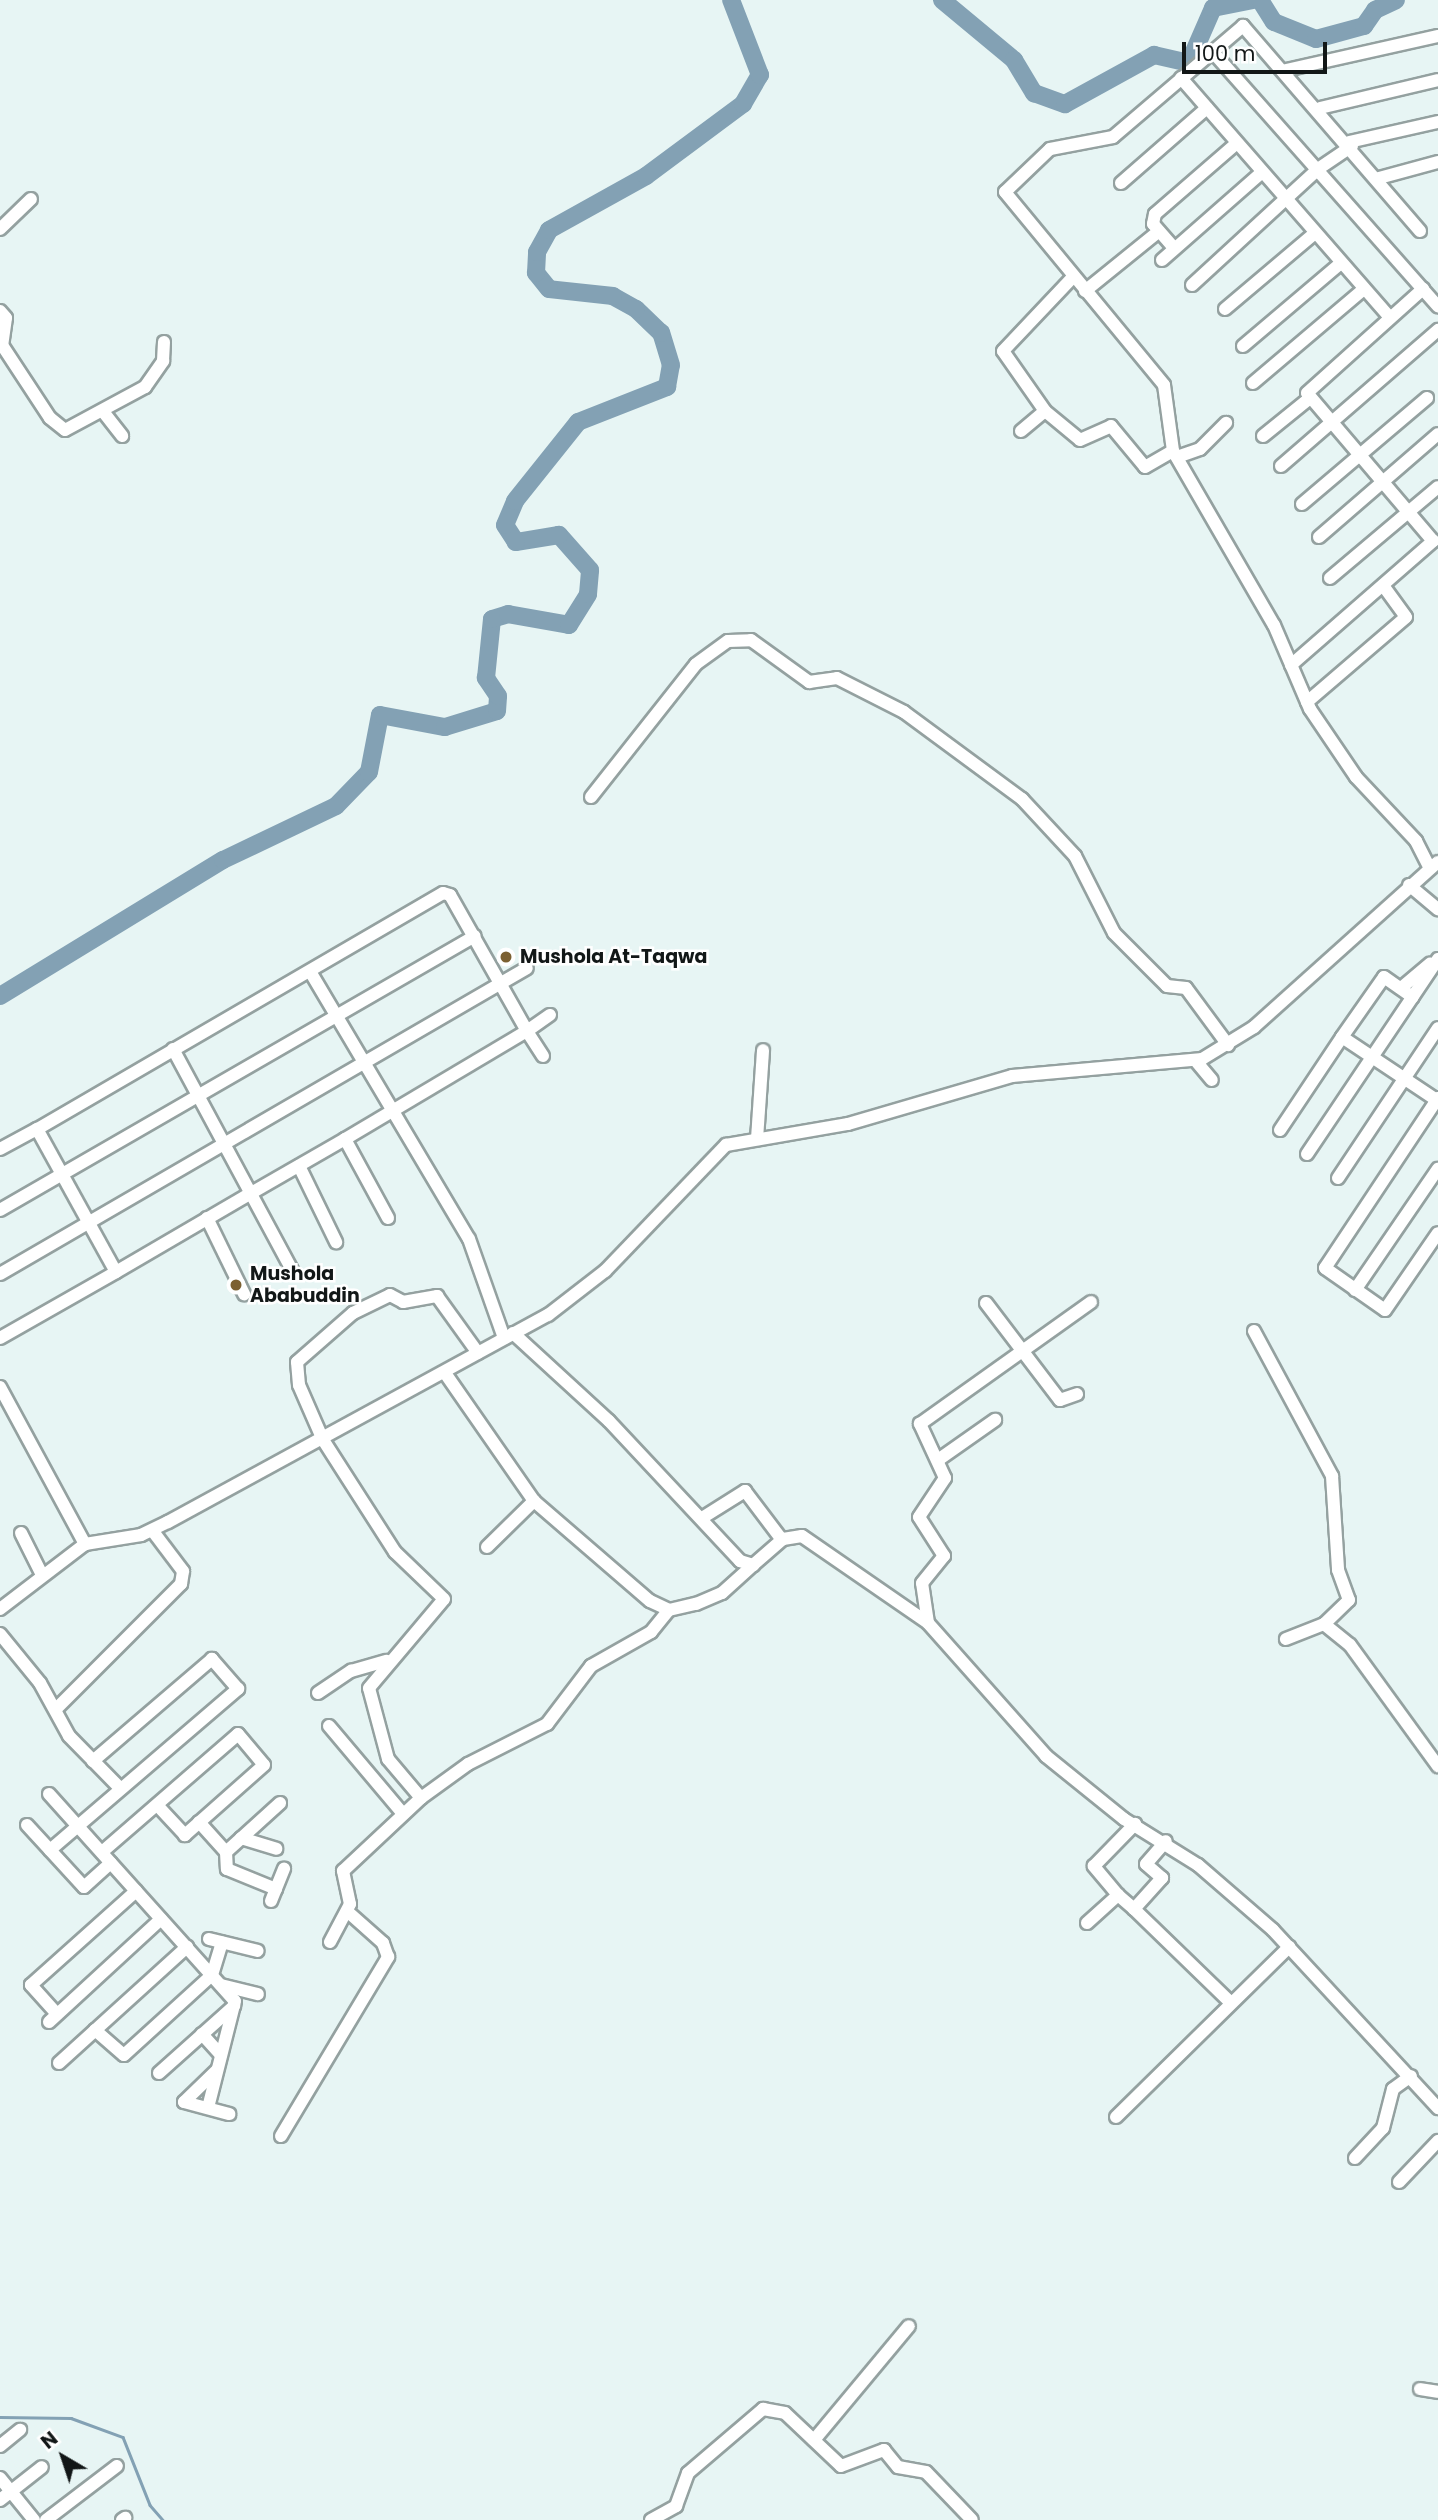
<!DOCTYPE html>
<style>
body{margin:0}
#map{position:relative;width:1438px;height:2520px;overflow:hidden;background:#e7f5f4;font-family:Poppins,sans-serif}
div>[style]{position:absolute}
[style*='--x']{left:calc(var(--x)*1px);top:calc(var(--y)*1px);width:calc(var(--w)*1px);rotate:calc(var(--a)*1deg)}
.stream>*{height:2.5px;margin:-1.25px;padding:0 1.25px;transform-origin:1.25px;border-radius:1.25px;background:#83a1b4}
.river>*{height:18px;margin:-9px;padding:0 9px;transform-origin:9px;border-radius:9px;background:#83a1b4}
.roads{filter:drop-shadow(2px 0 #94a1a0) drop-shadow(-2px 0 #94a1a0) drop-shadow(0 2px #94a1a0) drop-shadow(0 -2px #94a1a0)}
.minor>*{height:12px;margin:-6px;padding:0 6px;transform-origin:6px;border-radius:6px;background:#fff}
.dots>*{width:19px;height:19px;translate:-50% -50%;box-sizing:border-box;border:4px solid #fff;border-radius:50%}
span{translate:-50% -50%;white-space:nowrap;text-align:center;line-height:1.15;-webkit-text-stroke:5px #fff;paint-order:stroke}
.poi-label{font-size:19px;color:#121717;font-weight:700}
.left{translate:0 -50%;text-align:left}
.north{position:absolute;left:28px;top:2422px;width:70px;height:70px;-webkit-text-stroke:5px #fff;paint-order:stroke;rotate:321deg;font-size:19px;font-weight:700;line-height:28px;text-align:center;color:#121717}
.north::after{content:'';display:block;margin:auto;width:24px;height:32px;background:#121717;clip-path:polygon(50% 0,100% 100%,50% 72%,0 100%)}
.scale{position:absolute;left:1182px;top:42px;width:145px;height:32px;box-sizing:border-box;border:4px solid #121717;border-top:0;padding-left:9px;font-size:21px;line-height:24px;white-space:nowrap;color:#121717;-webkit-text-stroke:5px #fff;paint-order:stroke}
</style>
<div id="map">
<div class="stream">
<div style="--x:0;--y:2417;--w:71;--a:0.8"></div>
<div style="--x:71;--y:2418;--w:55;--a:20.1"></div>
<div style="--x:123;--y:2437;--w:73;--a:68.3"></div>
<div style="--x:150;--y:2505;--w:20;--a:49"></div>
</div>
<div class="river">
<div style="--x:942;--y:0;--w:94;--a:39.8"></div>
<div style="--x:1014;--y:60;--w:39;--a:59"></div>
<div style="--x:1034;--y:93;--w:33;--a:20"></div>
<div style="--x:1065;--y:104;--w:102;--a:-28.8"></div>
<div style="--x:1154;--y:55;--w:36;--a:13"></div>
<div style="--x:1189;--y:63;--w:60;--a:-66.4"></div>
<div style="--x:1213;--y:8;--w:41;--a:-11.3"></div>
<div style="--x:1260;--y:0;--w:26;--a:58"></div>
<div style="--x:1274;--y:22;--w:45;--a:22"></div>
<div style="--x:1316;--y:39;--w:50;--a:-15.2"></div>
<div style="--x:1364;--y:26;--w:19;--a:-55"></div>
<div style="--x:1375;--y:10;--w:23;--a:-25"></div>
<div style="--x:0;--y:996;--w:261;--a:-31.4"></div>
<div style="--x:223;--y:860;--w:125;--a:-25.5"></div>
<div style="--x:336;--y:806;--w:47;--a:-45.9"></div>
<div style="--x:369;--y:772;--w:58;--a:-79.1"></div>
<div style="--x:380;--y:715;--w:66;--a:10.5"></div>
<div style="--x:445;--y:727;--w:54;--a:-17.1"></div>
<div style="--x:497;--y:711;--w:15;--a:-86"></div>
<div style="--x:498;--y:696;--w:22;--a:-124"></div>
<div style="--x:486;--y:678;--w:59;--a:-84.2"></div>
<div style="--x:492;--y:619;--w:17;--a:-17"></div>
<div style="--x:508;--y:614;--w:62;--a:10.2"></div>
<div style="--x:569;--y:625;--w:36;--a:-58"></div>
<div style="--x:588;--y:594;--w:24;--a:-85"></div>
<div style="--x:590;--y:570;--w:47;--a:-131.5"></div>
<div style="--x:559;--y:535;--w:44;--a:170.8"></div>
<div style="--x:516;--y:542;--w:20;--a:-123"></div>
<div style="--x:505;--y:525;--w:26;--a:-67"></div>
<div style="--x:515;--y:501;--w:101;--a:-51.4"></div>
<div style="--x:578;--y:422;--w:96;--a:-21.5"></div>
<div style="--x:667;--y:387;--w:22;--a:-80"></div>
<div style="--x:671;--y:365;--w:34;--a:-107"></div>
<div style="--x:661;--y:333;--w:35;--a:-136"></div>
<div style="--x:636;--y:309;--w:26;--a:-151"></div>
<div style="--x:613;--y:296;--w:64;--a:-173.8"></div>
<div style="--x:549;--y:289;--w:21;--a:-129"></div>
<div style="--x:536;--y:273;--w:21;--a:-87"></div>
<div style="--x:537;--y:252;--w:25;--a:-61"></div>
<div style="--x:549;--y:230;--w:111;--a:-29.1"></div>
<div style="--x:646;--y:176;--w:121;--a:-36.6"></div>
<div style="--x:743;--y:104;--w:34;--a:-60"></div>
<div style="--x:760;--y:75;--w:80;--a:-111.1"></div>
</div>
<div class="roads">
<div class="minor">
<div style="--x:1212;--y:51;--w:341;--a:48.5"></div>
<div style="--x:1286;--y:70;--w:156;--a:-12.6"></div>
<div style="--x:1181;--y:78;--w:318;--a:48.9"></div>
<div style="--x:1320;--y:108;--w:121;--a:-13.3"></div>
<div style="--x:1349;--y:142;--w:91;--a:-12.7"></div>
<div style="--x:1379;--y:178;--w:61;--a:-15.2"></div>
<div style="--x:1121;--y:183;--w:114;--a:-41.1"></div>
<div style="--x:0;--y:229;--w:43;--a:-44.1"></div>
<div style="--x:1420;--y:231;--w:271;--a:-130.8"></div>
<div style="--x:1243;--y:26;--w:171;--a:139.5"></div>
<div style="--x:1113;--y:137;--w:64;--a:169.2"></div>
<div style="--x:1050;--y:149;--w:62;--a:136.3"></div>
<div style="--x:1005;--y:192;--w:250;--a:50.5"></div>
<div style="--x:1164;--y:385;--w:67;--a:82.2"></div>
<div style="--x:1173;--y:451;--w:201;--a:59.9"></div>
<div style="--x:1274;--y:625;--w:91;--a:66.8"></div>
<div style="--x:1310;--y:709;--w:82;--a:55.9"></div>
<div style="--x:1356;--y:777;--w:88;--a:46.8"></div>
<div style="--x:1416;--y:841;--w:30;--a:63"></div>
<div style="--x:1174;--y:248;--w:32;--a:-131"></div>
<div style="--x:1153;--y:224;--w:10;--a:-79"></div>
<div style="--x:1155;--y:214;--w:108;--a:-40.9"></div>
<div style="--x:1162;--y:260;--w:133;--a:-41.3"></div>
<div style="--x:1192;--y:285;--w:171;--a:-42.6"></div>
<div style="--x:1318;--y:169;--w:41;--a:-34.1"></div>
<div style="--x:1085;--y:291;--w:95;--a:-39"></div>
<div style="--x:1225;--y:309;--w:118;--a:-40.2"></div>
<div style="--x:0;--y:311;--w:9;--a:49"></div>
<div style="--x:6;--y:318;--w:27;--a:98"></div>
<div style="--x:2;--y:345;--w:87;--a:56.7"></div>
<div style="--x:50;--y:418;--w:19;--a:39"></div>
<div style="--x:65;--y:430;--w:91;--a:-28.3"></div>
<div style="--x:145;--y:387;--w:32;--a:-55"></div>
<div style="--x:163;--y:361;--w:19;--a:-87"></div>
<div style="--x:1243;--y:346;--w:128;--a:-40.3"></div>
<div style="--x:1253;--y:383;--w:145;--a:-40.3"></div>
<div style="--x:1045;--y:411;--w:73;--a:-125"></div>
<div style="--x:1003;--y:351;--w:102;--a:-46.6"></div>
<div style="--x:105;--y:414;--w:28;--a:52"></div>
<div style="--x:1021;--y:431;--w:31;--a:-40"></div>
<div style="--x:1045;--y:411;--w:45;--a:39.6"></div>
<div style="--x:1080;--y:440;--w:34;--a:-24"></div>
<div style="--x:1111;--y:426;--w:53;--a:50.3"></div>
<div style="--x:1145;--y:467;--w:32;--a:-30"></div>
<div style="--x:1263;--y:436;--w:60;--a:-39"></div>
<div style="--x:1177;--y:457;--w:24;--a:-19"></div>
<div style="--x:1200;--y:449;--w:37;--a:-45"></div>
<div style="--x:1281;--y:466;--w:208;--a:-40.9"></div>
<div style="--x:1302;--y:504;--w:164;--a:-40.3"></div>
<div style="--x:1319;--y:537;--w:157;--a:-40.9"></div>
<div style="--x:1330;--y:578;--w:141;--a:-40.1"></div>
<div style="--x:1291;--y:665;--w:189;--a:-41.1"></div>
<div style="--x:1433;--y:541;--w:194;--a:-130.4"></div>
<div style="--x:1307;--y:393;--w:156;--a:-41.9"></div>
<div style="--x:1307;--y:702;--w:130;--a:-40.6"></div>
<div style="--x:1406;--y:617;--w:39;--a:-126"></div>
<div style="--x:591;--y:797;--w:169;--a:-51.7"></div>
<div style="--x:696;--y:664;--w:39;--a:-36"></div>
<div style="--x:728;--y:641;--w:23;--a:-2"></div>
<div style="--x:751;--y:640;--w:72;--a:35.9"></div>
<div style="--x:809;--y:682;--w:28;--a:-8"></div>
<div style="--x:837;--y:678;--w:75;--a:26.9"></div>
<div style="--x:904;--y:712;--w:147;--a:36.4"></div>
<div style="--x:1022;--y:799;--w:78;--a:47.1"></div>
<div style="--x:1075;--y:856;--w:86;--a:63.1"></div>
<div style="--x:1114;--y:933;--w:75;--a:45"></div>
<div style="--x:1167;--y:986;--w:19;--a:6"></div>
<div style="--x:1186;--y:988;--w:71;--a:53.6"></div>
<div style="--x:1409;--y:885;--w:38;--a:40"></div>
<div style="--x:311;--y:973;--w:309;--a:59.3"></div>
<div style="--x:469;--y:1239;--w:105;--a:70.5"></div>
<div style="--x:1401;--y:988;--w:38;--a:-40"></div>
<div style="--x:1342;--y:1037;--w:73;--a:-55"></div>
<div style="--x:1384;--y:977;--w:35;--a:35"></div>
<div style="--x:173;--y:1049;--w:253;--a:61.7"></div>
<div style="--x:543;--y:1056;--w:30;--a:-123"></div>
<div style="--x:527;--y:1031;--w:28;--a:-35"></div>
<div style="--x:1195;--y:1060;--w:26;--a:50"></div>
<div style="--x:1438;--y:1098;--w:204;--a:123.6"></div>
<div style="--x:1325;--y:1268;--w:73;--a:35"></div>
<div style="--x:1385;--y:1310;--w:93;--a:-55.5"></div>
<div style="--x:1280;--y:1130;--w:112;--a:-56.3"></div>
<div style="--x:1342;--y:1037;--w:115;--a:33.7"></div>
<div style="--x:345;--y:1139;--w:90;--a:61.4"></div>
<div style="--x:757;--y:1139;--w:89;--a:-86.1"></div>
<div style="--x:0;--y:1149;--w:42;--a:-28.4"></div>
<div style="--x:1307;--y:1154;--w:235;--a:-56.1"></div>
<div style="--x:299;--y:1166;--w:85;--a:64"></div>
<div style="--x:1338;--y:1178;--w:180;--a:-56.3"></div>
<div style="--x:0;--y:1210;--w:548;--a:-29.98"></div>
<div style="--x:207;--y:1218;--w:85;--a:64"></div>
<div style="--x:0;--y:1274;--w:609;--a:-30.14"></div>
<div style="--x:1355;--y:1290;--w:147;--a:-55.6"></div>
<div style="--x:986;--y:1303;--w:122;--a:52.7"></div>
<div style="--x:1060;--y:1400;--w:18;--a:-19"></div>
<div style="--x:1254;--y:1331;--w:165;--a:61.7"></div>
<div style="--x:1332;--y:1476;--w:94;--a:86.3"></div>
<div style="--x:1338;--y:1570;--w:32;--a:70"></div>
<div style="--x:1349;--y:1600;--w:35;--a:136"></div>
<div style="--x:1324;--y:1624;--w:41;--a:158.5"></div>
<div style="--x:513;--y:1333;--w:130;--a:42.5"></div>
<div style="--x:609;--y:1421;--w:192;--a:46.9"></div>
<div style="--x:740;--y:1561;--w:14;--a:17"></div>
<div style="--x:753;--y:1565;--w:40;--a:-41"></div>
<div style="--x:783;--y:1539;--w:19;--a:-9"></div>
<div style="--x:802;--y:1536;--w:153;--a:34.6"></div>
<div style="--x:928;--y:1623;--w:178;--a:48.4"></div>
<div style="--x:1046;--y:1756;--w:100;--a:38.9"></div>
<div style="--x:1124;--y:1819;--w:87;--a:31.9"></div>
<div style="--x:1198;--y:1865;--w:99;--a:40.9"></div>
<div style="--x:1273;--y:1930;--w:243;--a:47.2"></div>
<div style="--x:0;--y:1338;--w:133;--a:-29.6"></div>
<div style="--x:116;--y:1272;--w:159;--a:-30.3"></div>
<div style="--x:253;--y:1192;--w:106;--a:-29.9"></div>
<div style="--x:345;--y:1139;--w:212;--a:-30.7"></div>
<div style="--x:527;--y:1031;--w:156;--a:-119.5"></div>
<div style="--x:450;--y:895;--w:7;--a:-164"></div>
<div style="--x:443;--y:893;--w:470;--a:149.8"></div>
<div style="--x:37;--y:1129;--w:163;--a:61.1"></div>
<div style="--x:445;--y:1373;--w:156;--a:55.2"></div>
<div style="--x:534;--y:1501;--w:153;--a:40.8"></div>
<div style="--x:650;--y:1601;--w:21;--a:25"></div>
<div style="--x:669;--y:1610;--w:28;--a:-13"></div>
<div style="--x:696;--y:1604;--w:28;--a:-23"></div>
<div style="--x:722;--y:1593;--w:42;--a:-42.1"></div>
<div style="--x:0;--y:1387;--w:179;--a:61.6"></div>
<div style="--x:938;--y:1460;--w:70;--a:-35.1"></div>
<div style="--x:702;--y:1518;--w:51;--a:-32.1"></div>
<div style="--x:745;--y:1491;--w:61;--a:52.9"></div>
<div style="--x:21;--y:1533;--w:47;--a:63.4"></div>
<div style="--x:487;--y:1547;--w:66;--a:-44.4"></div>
<div style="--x:0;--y:1609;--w:107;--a:-37.4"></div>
<div style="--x:85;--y:1544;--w:57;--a:-9.1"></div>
<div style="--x:141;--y:1535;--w:30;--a:-26"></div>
<div style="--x:168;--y:1522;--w:433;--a:-28.6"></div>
<div style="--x:548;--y:1315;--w:72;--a:-37.7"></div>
<div style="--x:605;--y:1271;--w:175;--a:-46.2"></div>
<div style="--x:726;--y:1145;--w:124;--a:-9.8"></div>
<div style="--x:848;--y:1124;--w:171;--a:-16.3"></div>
<div style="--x:1012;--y:1076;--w:191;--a:-5.1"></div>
<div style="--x:1202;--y:1059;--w:61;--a:-31.6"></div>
<div style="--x:1254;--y:1027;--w:247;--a:-41.9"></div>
<div style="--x:928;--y:1623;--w:40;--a:-98.5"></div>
<div style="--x:922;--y:1583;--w:35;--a:-51"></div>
<div style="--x:944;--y:1556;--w:46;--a:-122.7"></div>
<div style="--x:919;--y:1517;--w:47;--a:-56.3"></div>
<div style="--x:945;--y:1478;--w:60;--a:-114.8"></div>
<div style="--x:920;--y:1424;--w:210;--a:-35.5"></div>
<div style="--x:1324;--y:1624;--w:33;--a:39"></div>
<div style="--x:1350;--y:1645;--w:150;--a:54"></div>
<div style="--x:0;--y:1634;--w:63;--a:50.8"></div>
<div style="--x:40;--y:1683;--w:60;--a:61.3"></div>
<div style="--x:69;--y:1736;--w:71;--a:45.6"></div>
<div style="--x:318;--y:1693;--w:40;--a:-34"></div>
<div style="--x:351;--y:1671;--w:37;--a:-16"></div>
<div style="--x:56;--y:1709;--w:177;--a:-45"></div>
<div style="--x:181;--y:1584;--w:13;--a:-81"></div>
<div style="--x:183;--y:1571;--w:51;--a:-127.1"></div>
<div style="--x:329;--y:1726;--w:115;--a:49.9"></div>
<div style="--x:49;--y:1794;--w:278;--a:48.1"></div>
<div style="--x:235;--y:2001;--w:110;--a:104.2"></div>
<div style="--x:421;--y:1798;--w:58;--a:-35.9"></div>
<div style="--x:468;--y:1764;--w:89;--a:-26.9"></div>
<div style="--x:547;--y:1724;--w:73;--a:-52.8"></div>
<div style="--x:591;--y:1666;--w:69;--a:-29.5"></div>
<div style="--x:651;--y:1632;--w:28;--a:-51"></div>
<div style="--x:199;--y:1822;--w:40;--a:48"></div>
<div style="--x:226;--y:1852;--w:73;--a:-42.2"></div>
<div style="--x:27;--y:1825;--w:84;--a:47.4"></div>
<div style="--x:84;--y:1887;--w:36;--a:-42"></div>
<div style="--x:241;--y:1838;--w:37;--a:17"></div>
<div style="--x:50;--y:1850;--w:248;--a:-40.6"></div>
<div style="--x:238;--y:1689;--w:40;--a:-131"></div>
<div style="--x:212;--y:1659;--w:157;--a:139.4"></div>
<div style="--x:102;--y:1852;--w:180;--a:-40.9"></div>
<div style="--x:238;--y:1734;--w:40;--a:50"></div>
<div style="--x:264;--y:1765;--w:106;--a:138.5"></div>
<div style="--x:185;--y:1835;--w:41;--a:-133"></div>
<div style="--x:226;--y:1852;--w:17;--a:87"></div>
<div style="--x:227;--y:1869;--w:53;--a:22.2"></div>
<div style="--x:1118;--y:1895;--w:38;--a:-130"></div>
<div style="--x:1094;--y:1866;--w:59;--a:-45.7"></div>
<div style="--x:271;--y:1901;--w:35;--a:-68"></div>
<div style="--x:1134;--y:1909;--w:131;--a:44.1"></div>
<div style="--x:1087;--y:1923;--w:42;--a:-42.1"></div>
<div style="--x:1118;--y:1895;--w:21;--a:41"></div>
<div style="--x:1134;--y:1909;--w:42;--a:-47.9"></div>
<div style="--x:1162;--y:1878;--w:21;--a:-139"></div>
<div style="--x:1146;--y:1864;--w:30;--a:-49"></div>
<div style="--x:209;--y:1939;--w:50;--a:13.8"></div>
<div style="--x:330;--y:1942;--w:43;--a:-62.2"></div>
<div style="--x:350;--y:1904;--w:34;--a:-102"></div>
<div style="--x:343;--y:1871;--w:107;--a:-43.1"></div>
<div style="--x:421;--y:1798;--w:51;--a:-130.2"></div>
<div style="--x:388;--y:1759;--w:73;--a:-105"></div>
<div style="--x:369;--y:1688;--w:116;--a:-49.9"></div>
<div style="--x:444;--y:1599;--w:68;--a:-136.2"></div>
<div style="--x:395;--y:1552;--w:133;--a:-122.7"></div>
<div style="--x:323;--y:1440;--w:60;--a:-113.6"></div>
<div style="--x:299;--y:1385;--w:23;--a:-95"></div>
<div style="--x:297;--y:1362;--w:74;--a:-41.2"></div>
<div style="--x:353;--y:1313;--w:41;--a:-25.9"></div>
<div style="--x:390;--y:1295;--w:15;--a:28"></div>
<div style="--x:403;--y:1302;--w:35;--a:-10"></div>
<div style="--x:437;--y:1296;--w:70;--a:54.3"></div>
<div style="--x:221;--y:1985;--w:38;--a:14"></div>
<div style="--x:57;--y:2014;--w:39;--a:-132"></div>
<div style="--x:31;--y:1985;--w:141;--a:-41.8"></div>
<div style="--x:49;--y:2022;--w:152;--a:-42.6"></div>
<div style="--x:95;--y:2030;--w:38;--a:41"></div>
<div style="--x:124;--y:2055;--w:119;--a:-42.3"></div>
<div style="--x:212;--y:1975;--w:34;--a:-73"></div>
<div style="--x:202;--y:2034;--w:28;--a:48"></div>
<div style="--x:59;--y:2063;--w:173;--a:-42.2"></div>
<div style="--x:217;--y:2070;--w:46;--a:135.9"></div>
<div style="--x:184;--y:2102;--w:47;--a:14.9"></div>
<div style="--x:159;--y:2073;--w:101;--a:-41.8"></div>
<div style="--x:1116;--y:2117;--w:243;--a:-44.5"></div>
<div style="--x:281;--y:2136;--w:209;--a:-59.1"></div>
<div style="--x:388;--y:1957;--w:15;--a:-110"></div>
<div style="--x:383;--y:1943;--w:48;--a:-138.4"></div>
<div style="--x:1355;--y:2158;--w:41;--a:-47"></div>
<div style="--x:1383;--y:2128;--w:40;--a:-75.6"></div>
<div style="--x:1393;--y:2089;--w:22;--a:-36"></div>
<div style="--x:1399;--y:2182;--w:57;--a:-46.4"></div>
<div style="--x:1420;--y:2389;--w:18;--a:9"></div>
<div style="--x:814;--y:2440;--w:148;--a:-50.2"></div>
<div style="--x:0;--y:2446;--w:26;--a:-39"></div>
<div style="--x:0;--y:2478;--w:54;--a:51"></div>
<div style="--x:0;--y:2500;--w:53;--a:-38.2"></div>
<div style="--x:46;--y:2520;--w:89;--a:-37.3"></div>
<div style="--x:122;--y:2520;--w:4;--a:-34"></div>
<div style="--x:651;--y:2520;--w:29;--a:-29"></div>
<div style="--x:676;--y:2506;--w:35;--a:-70"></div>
<div style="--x:688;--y:2473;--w:99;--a:-40.5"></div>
<div style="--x:763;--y:2409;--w:22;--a:10"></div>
<div style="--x:785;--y:2413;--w:77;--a:43.4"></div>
<div style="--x:841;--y:2466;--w:46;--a:-20.4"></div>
<div style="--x:884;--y:2450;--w:22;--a:51"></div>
<div style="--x:898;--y:2467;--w:28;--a:10"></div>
<div style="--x:926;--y:2472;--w:66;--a:46.2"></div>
</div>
</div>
<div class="dots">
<div style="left:506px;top:957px;background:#7b6032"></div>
<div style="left:236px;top:1285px;background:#7b6032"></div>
</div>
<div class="poi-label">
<span class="left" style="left:520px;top:957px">Mushola At-Taqwa</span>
<span class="left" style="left:250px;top:1285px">Mushola<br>Ababuddin</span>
</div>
<div class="north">N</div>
<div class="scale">100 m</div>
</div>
